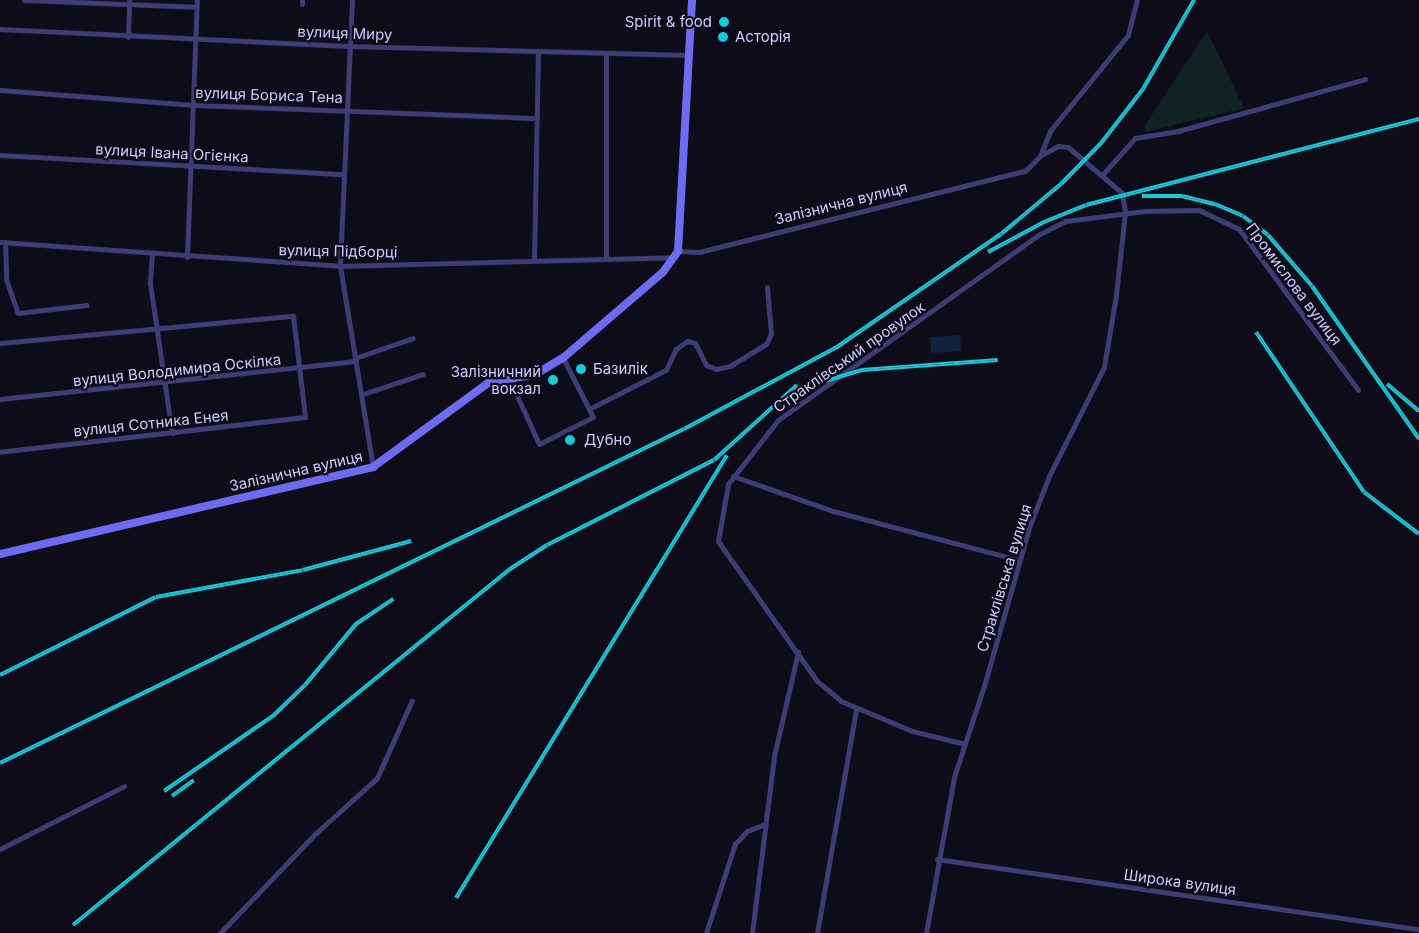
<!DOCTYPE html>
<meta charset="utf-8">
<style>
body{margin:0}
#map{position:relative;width:1419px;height:933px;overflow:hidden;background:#0f0c1a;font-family:Inter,sans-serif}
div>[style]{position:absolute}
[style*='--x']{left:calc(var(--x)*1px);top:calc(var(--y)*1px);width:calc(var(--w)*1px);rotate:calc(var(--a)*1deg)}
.green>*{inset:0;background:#102322}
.water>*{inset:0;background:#0f213b;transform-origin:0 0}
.minor>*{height:5px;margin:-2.5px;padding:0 2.5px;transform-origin:2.5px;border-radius:2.5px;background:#3d3c74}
.secondary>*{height:8px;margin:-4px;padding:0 4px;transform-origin:4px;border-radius:4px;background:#6d6bf0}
.rail>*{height:4px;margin-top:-2px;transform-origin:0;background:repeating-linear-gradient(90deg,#0f0c1a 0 4.5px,#16c9db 0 9px);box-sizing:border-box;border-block:2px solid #16c9db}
.dots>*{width:16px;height:16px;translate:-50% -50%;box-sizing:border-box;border:3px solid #0f0c1a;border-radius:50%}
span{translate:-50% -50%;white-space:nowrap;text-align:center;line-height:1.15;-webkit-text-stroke:4.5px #0f0c1a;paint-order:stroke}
.poi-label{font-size:15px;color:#cfcafa}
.right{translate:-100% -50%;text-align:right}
.left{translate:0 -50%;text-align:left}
.street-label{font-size:15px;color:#cfcafa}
</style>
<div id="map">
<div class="green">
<div style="clip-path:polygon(1207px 31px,1244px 108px,1146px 132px,1145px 125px)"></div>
</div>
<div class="water">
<div style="left:960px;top:335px;width:16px;height:30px;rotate:86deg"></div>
</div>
<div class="minor">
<div style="--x:24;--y:0;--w:171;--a:2.3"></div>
<div style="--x:352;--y:0;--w:266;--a:92.6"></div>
<div style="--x:340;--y:266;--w:204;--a:80.7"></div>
<div style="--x:302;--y:4;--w:4;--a:-90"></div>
<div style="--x:0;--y:29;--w:349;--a:2.8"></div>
<div style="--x:349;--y:46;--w:341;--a:1.5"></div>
<div style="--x:128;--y:37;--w:37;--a:-88"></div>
<div style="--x:0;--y:90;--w:195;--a:4.4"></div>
<div style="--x:194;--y:105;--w:343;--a:2.2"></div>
<div style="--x:0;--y:155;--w:344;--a:3.2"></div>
<div style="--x:1103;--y:174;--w:48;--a:-48.4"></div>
<div style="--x:1135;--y:138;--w:44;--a:-9.2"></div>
<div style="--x:1178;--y:131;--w:194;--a:-15.5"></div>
<div style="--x:0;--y:242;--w:341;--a:4"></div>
<div style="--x:340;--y:266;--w:335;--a:-1.5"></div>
<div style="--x:5;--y:242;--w:37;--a:88"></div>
<div style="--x:6;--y:279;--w:36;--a:71"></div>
<div style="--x:18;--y:313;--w:69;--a:-6.6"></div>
<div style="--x:678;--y:251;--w:21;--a:3"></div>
<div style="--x:699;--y:252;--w:336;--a:-14"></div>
<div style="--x:1025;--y:171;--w:21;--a:-45"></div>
<div style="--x:1040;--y:156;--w:27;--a:-68"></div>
<div style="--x:1050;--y:131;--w:124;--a:-50.9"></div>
<div style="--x:1128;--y:35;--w:36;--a:-76"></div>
<div style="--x:152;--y:253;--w:30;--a:94"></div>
<div style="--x:150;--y:283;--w:152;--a:81.7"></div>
<div style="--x:606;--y:256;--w:203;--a:-90"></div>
<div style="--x:187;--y:257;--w:257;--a:-87.8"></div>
<div style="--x:534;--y:260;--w:209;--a:-88.9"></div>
<div style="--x:0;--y:343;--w:294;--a:-5.3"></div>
<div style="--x:293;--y:316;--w:102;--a:83.2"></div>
<div style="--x:305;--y:417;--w:307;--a:173.5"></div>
<div style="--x:355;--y:358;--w:61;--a:-19"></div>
<div style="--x:509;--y:378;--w:72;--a:65.6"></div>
<div style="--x:539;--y:444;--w:60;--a:-26.6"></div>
<div style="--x:593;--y:417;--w:66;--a:-117"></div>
<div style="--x:363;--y:394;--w:63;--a:-18.4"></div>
<div style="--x:0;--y:399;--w:358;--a:-6.1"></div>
<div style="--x:589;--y:409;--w:86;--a:-26.9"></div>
<div style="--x:666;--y:370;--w:23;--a:-65"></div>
<div style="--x:676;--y:349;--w:14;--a:-36"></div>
<div style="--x:687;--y:341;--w:8;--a:14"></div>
<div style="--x:695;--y:343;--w:25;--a:63"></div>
<div style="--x:706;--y:365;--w:11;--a:22"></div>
<div style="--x:716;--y:369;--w:14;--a:-12"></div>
<div style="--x:730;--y:366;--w:42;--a:-31.4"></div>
<div style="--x:766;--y:344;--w:11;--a:-63"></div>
<div style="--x:771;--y:334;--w:47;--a:-94.9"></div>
<div style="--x:733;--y:476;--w:106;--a:19.3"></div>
<div style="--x:833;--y:511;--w:192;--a:14.8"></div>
<div style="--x:965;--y:744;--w:55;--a:-166.2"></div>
<div style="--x:912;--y:731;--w:77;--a:-157.1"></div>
<div style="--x:841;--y:701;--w:31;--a:-140"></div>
<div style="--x:817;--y:681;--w:171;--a:-125.3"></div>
<div style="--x:718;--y:541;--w:58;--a:-80"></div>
<div style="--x:728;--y:484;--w:81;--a:-52"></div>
<div style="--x:778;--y:420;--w:321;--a:-35.4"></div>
<div style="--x:1040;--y:234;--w:29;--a:-27"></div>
<div style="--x:1066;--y:221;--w:79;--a:-7.3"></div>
<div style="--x:1144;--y:211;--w:55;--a:-1"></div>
<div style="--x:1199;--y:210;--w:44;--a:25.4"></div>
<div style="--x:1239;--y:229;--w:200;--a:53.5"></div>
<div style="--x:0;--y:849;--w:139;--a:-26.9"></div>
<div style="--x:937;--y:859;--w:487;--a:8.3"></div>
<div style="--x:220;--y:933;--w:139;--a:-46.2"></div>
<div style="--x:316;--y:833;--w:82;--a:-42"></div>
<div style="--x:377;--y:778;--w:85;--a:-65.8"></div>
<div style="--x:706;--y:933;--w:94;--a:-72"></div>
<div style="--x:735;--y:844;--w:18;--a:-47"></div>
<div style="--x:747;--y:831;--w:19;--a:-21"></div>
<div style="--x:752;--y:933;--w:178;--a:-82.9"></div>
<div style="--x:774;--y:756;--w:107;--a:-77"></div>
<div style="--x:817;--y:933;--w:227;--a:-80.1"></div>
<div style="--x:926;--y:933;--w:158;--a:-79.8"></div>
<div style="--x:954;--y:777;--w:96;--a:-71.8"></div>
<div style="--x:984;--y:686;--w:167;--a:-74.1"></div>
<div style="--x:1030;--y:525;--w:53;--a:-68.8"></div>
<div style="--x:1049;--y:476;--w:122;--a:-63.2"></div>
<div style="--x:1104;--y:367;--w:73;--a:-80.5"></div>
<div style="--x:1116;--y:295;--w:83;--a:-83.8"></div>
<div style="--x:1125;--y:212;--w:19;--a:-99"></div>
<div style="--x:1122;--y:193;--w:71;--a:-139.6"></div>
<div style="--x:1068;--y:147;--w:10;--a:-174"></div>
<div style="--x:1058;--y:146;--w:21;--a:151"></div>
</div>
<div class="secondary">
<div style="--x:0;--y:554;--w:383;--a:-13.1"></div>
<div style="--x:373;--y:467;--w:142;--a:-36.1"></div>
<div style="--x:488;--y:383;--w:49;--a:-10.6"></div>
<div style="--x:536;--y:374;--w:31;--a:-31"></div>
<div style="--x:563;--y:358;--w:132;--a:-40.7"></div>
<div style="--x:663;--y:272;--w:26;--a:-54"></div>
<div style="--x:678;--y:251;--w:251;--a:-86.8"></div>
</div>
<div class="rail">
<div style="--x:1142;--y:196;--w:40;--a:0"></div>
<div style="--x:1182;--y:196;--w:34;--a:14"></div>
<div style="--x:1215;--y:204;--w:30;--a:23"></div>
<div style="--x:1243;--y:216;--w:31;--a:37"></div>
<div style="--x:1268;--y:235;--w:67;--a:49.2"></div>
<div style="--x:1312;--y:286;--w:187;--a:55"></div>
<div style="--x:988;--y:252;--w:64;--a:-28.2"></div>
<div style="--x:1044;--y:222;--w:45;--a:-22"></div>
<div style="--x:1086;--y:205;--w:344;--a:-14.5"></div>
<div style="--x:1256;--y:332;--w:193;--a:56"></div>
<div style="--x:1364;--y:492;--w:69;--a:37.4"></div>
<div style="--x:1387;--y:384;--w:42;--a:40.2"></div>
<div style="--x:791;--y:397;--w:34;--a:-26"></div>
<div style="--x:822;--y:382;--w:42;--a:-16.7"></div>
<div style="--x:862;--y:370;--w:136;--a:-4.2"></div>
<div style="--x:0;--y:675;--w:174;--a:-26.6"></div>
<div style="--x:156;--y:597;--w:149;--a:-10.4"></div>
<div style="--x:303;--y:570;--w:112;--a:-15"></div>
<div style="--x:0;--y:763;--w:761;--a:-26.03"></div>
<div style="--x:684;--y:429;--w:174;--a:-28.2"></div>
<div style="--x:837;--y:347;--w:199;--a:-34.6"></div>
<div style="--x:1001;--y:234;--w:78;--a:-39.8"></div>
<div style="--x:1061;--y:184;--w:59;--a:-45.7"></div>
<div style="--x:1102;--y:142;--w:67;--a:-52.3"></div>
<div style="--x:1143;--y:89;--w:103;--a:-60.2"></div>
<div style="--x:164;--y:791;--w:134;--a:-34.6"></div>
<div style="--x:274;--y:715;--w:43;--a:-44.1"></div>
<div style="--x:305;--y:685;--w:80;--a:-50.1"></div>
<div style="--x:356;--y:624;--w:45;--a:-34"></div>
<div style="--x:172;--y:796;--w:27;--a:-36"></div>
<div style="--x:456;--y:898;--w:519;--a:-58.54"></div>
<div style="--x:73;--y:925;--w:564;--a:-39.17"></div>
<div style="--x:510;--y:569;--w:44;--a:-33"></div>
<div style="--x:547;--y:545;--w:187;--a:-27"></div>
<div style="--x:714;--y:460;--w:112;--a:-42.1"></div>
</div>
<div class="dots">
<div style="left:724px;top:22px;background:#16c9db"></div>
<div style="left:723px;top:37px;background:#16c9db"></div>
<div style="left:581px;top:369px;background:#16c9db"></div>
<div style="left:553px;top:380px;background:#16c9db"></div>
<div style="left:570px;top:440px;background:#16c9db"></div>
</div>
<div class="poi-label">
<span class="right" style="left:712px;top:22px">Spirit &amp; food</span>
<span class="left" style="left:735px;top:37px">Асторія</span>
<span class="left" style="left:593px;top:369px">Базилік</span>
<span class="right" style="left:541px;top:380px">Залізничний<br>вокзал</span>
<span class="left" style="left:584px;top:440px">Дубно</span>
</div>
<div class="street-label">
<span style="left:345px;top:33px;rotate:2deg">вулиця Миру</span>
<span style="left:269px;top:95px;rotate:2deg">вулиця Бориса Тена</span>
<span style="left:172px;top:153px;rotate:3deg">вулиця Івана Огієнка</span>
<span style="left:841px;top:203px;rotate:-14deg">Залізнична вулиця</span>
<span style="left:338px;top:251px;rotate:1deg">вулиця Підборці</span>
<span style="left:1294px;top:284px;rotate:53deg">Промислова вулиця</span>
<span style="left:849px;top:357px;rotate:-35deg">Страклівський провулок</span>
<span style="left:177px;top:370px;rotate:-6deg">вулиця Володимира Оскілка</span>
<span style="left:151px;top:423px;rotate:-6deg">вулиця Сотника Енея</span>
<span style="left:296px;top:471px;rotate:-13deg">Залізнична вулиця</span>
<span style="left:1004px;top:578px;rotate:-73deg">Страклівська вулиця</span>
<span style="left:1180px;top:882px;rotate:8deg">Широка вулиця</span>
</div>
</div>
